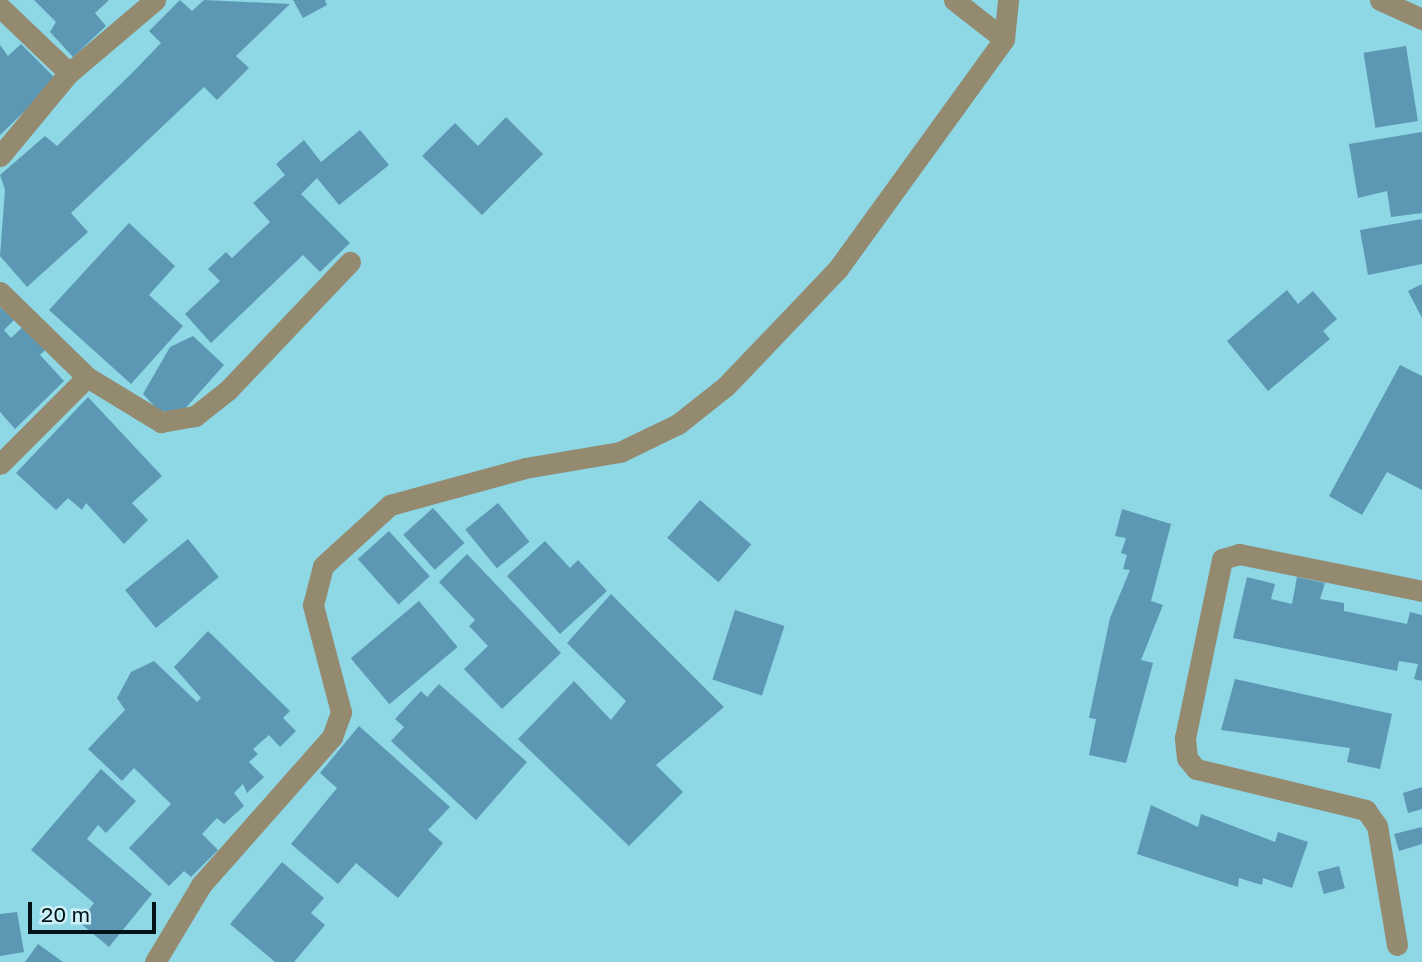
<!DOCTYPE html>
<style>
body{margin:0}
#map{position:relative;width:1422px;height:962px;overflow:hidden;background:#8ed7e5;font-family:"Golos Text",sans-serif}
div>[style]{position:absolute}
[style*='--x']{left:calc(var(--x)*1px);top:calc(var(--y)*1px);width:calc(var(--w)*1px);rotate:calc(var(--a)*1deg)}
.building>*{inset:0;background:#5c97b4;transform-origin:0 0}
.street>*{height:21px;margin:-10.5px;padding:0 10.5px;transform-origin:10.5px;border-radius:10.5px;background:#938a70}
span{translate:-50% -50%;white-space:nowrap;text-align:center;line-height:1.15;-webkit-text-stroke:5px #cef1f8;paint-order:stroke}
.scale{position:absolute;left:28px;top:902px;width:128px;height:32px;box-sizing:border-box;border:4px solid #001318;border-top:0;padding-left:9px;font-size:21px;line-height:24px;white-space:nowrap;color:#001318;-webkit-text-stroke:5px #cef1f8;paint-order:stroke}
</style>
<div id="map">
<div class="building">
<div style="clip-path:polygon(34px 0,109px 0,95px 13px,106px 26px,73px 57px,50px 32px,56px 22px)"></div>
<div style="clip-path:polygon(180px 0,192px 11px,204px 0,290px 4px,236px 56px,249px 68px,217px 100px,204px 87px,71px 213px,88px 232px,27px 287px,0 256px,5px 190px,0 175px,45px 136px,57px 146px,133px 72px,161px 43px,149px 31px)"></div>
<div style="clip-path:polygon(293px 0,325px 0,327px 5px,303px 18px)"></div>
<div style="clip-path:polygon(21px 44px,57px 80px,0 135px,0 45px,8px 56px)"></div>
<div style="left:1406px;top:46px;width:76px;height:43px;rotate:81deg"></div>
<div style="clip-path:polygon(506px 117px,543px 154px,482px 215px,422px 156px,455px 123px,478px 146px)"></div>
<div style="clip-path:polygon(360px 130px,389px 165px,339px 205px,317px 178px,301px 194px,350px 243px,320px 272px,303px 255px,211px 343px,185px 314px,220px 281px,208px 269px,226px 252px,232px 258px,270px 222px,253px 203px,285px 175px,276px 164px,304px 140px,321px 162px)"></div>
<div style="clip-path:polygon(1422px 132px,1422px 213px,1391px 217px,1387px 191px,1358px 198px,1349px 144px)"></div>
<div style="clip-path:polygon(1422px 219px,1422px 264px,1368px 275px,1360px 230px)"></div>
<div style="clip-path:polygon(129px 223px,175px 266px,149px 295px,183px 326px,131px 384px,49px 310px)"></div>
<div style="clip-path:polygon(1422px 284px,1422px 318px,1408px 291px)"></div>
<div style="clip-path:polygon(1287px 290px,1298px 304px,1313px 291px,1337px 319px,1323px 331px,1330px 339px,1268px 391px,1227px 341px)"></div>
<div style="clip-path:polygon(0 307px,14px 320px,4px 330px,11px 338px,27px 323px,49px 346px,40px 355px,64px 381px,15px 429px,0 412px)"></div>
<div style="clip-path:polygon(193px 336px,224px 365px,183px 411px,159px 411px,143px 394px,170px 347px)"></div>
<div style="clip-path:polygon(1400px 365px,1422px 376px,1422px 490px,1387px 472px,1362px 515px,1329px 496px)"></div>
<div style="clip-path:polygon(88px 397px,162px 476px,132px 503px,148px 520px,124px 544px,86px 503px,82px 510px,68px 498px,56px 510px,16px 473px)"></div>
<div style="left:700px;top:500px;width:68px;height:50px;rotate:41deg"></div>
<div style="left:498px;top:503px;width:50px;height:42px;rotate:51deg"></div>
<div style="left:433px;top:508px;width:47px;height:40px;rotate:48deg"></div>
<div style="clip-path:polygon(1122px 509px,1171px 524px,1151px 601px,1163px 605px,1141px 660px,1153px 663px,1126px 763px,1089px 755px,1096px 719px,1089px 718px,1110px 618px,1130px 570px,1123px 569px,1127px 555px,1121px 553px,1126px 538px,1115px 536px)"></div>
<div style="left:389px;top:531px;width:61px;height:42px;rotate:48deg"></div>
<div style="left:188px;top:539px;width:49px;height:81px;rotate:51deg"></div>
<div style="clip-path:polygon(545px 541px,570px 568px,578px 560px,607px 591px,560px 634px,507px 576px)"></div>
<div style="clip-path:polygon(467px 554px,561px 653px,502px 709px,464px 669px,488px 646px,469px 626px,475px 620px,439px 582px)"></div>
<div style="clip-path:polygon(1247px 577px,1275px 584px,1271px 599px,1292px 604px,1297px 577px,1325px 583px,1320px 599px,1344px 603px,1344px 611px,1407px 624px,1410px 612px,1422px 615px,1422px 681px,1414px 679px,1418px 664px,1399px 661px,1397px 671px,1233px 638px)"></div>
<div style="clip-path:polygon(611px 594px,724px 707px,656px 765px,683px 792px,629px 846px,518px 739px,574px 681px,611px 720px,626px 701px,567px 643px)"></div>
<div style="left:419px;top:601px;width:60px;height:89px;rotate:50deg"></div>
<div style="left:735px;top:610px;width:52px;height:73px;rotate:18deg"></div>
<div style="clip-path:polygon(208px 631px,290px 711px,283px 718px,296px 731px,280px 747px,269px 735px,253px 749px,258px 754px,249px 762px,264px 777px,247px 793px,243px 784px,234px 793px,244px 806px,224px 824px,217px 818px,202px 834px,218px 850px,191px 877px,184px 871px,169px 886px,129px 848px,171px 804px,134px 768px,122px 781px,88px 749px,125px 710px,117px 698px,131px 672px,154px 661px,197px 702px,201px 698px,174px 667px)"></div>
<div style="clip-path:polygon(1235px 679px,1392px 714px,1380px 769px,1347px 762px,1350px 748px,1221px 730px)"></div>
<div style="clip-path:polygon(439px 684px,527px 762px,476px 820px,391px 741px,404px 727px,395px 719px,421px 691px,427px 697px)"></div>
<div style="clip-path:polygon(359px 726px,450px 807px,428px 830px,443px 843px,398px 898px,356px 863px,338px 884px,291px 844px,337px 788px,320px 773px)"></div>
<div style="clip-path:polygon(101px 769px,136px 801px,106px 833px,98px 825px,87px 839px,152px 894px,109px 947px,79px 922px,94px 903px,31px 850px)"></div>
<div style="clip-path:polygon(1422px 787px,1422px 809px,1408px 813px,1403px 793px)"></div>
<div style="clip-path:polygon(1151px 805px,1198px 827px,1201px 814px,1275px 842px,1278px 832px,1308px 842px,1292px 888px,1263px 878px,1262px 885px,1239px 878px,1238px 887px,1137px 854px)"></div>
<div style="clip-path:polygon(1422px 827px,1422px 844px,1399px 851px,1394px 834px)"></div>
<div style="clip-path:polygon(282px 862px,324px 898px,311px 913px,325px 925px,294px 962px,275px 962px,230px 924px)"></div>
<div style="left:1339px;top:866px;width:23px;height:22px;rotate:75deg"></div>
<div style="clip-path:polygon(17px 912px,24px 952px,0 956px,0 914px)"></div>
<div style="clip-path:polygon(38px 944px,63px 962px,25px 962px)"></div>
</div>
<div class="street">
<div style="--x:954;--y:0;--w:63;--a:38"></div>
<div style="--x:1380;--y:0;--w:46;--a:24.3"></div>
<div style="--x:0;--y:7;--w:95;--a:43.7"></div>
<div style="--x:0;--y:156;--w:108;--a:-50.3"></div>
<div style="--x:69;--y:73;--w:113;--a:-40.3"></div>
<div style="--x:0;--y:292;--w:122;--a:44.3"></div>
<div style="--x:87;--y:377;--w:87;--a:31.3"></div>
<div style="--x:161;--y:422;--w:35;--a:-10"></div>
<div style="--x:195;--y:416;--w:42;--a:-38.2"></div>
<div style="--x:228;--y:390;--w:177;--a:-46.4"></div>
<div style="--x:0;--y:464;--w:123;--a:-45"></div>
<div style="--x:1397;--y:945;--w:121;--a:-99.5"></div>
<div style="--x:1377;--y:826;--w:19;--a:-125"></div>
<div style="--x:1366;--y:810;--w:175;--a:-166.4"></div>
<div style="--x:1196;--y:769;--w:14;--a:-129"></div>
<div style="--x:1187;--y:758;--w:20;--a:-96"></div>
<div style="--x:1185;--y:738;--w:183;--a:-78.3"></div>
<div style="--x:1222;--y:559;--w:18;--a:-16"></div>
<div style="--x:1239;--y:554;--w:187;--a:11.4"></div>
<div style="--x:155;--y:962;--w:90;--a:-59.1"></div>
<div style="--x:201;--y:885;--w:198;--a:-48.5"></div>
<div style="--x:332;--y:737;--w:27;--a:-70"></div>
<div style="--x:341;--y:712;--w:111;--a:-104.7"></div>
<div style="--x:313;--y:605;--w:40;--a:-75.6"></div>
<div style="--x:323;--y:566;--w:91;--a:-42.3"></div>
<div style="--x:390;--y:505;--w:140;--a:-15.3"></div>
<div style="--x:525;--y:468;--w:96;--a:-9.6"></div>
<div style="--x:620;--y:452;--w:64;--a:-25.8"></div>
<div style="--x:678;--y:424;--w:61;--a:-38.4"></div>
<div style="--x:726;--y:386;--w:161;--a:-46.3"></div>
<div style="--x:837;--y:270;--w:285;--a:-54.1"></div>
<div style="--x:1004;--y:39;--w:39;--a:-84"></div>
</div>
<div class="scale">20 m</div>
</div>
